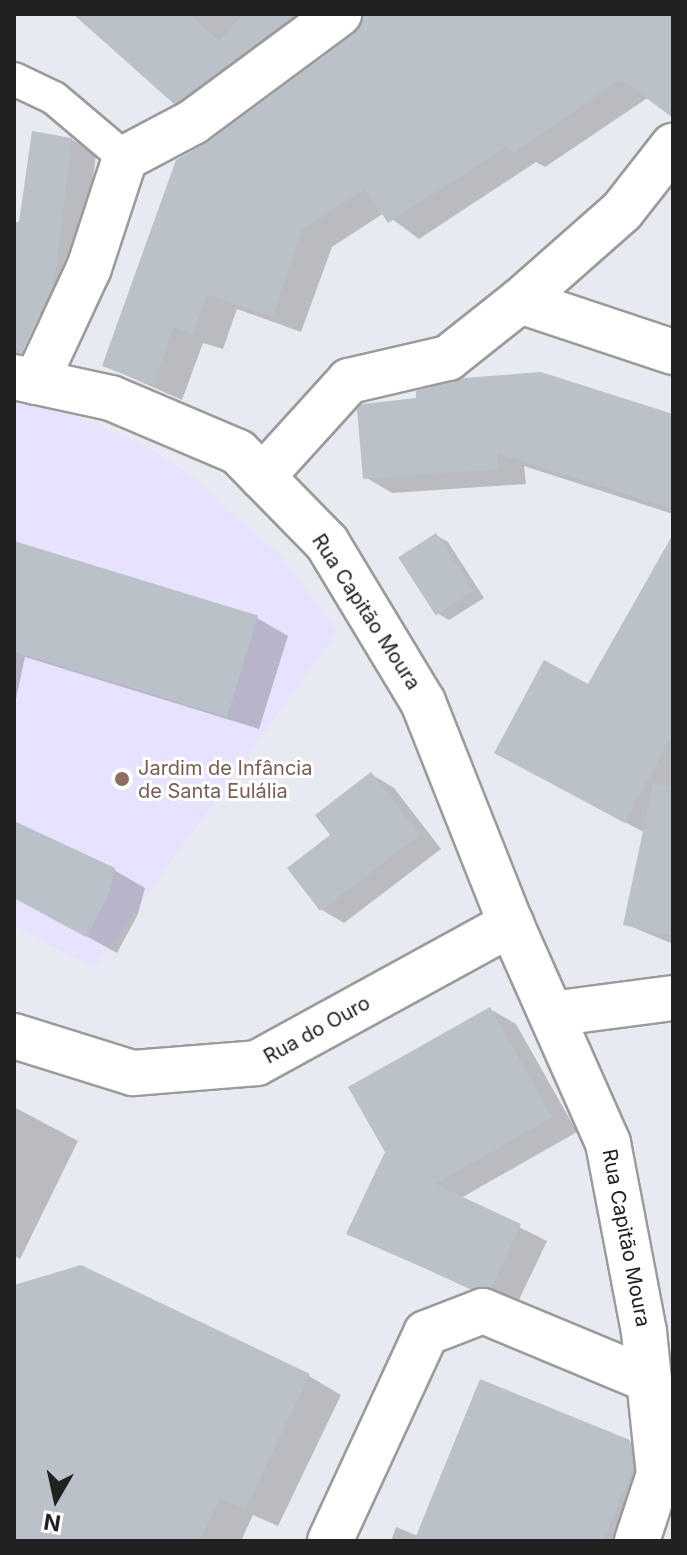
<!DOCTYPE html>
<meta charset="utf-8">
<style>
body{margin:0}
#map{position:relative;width:687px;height:1555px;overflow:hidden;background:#e8eaf1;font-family:Inter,sans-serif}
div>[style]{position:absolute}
.education>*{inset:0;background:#e7e3fe}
.shadow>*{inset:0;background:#0003}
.building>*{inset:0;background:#bbc1c9;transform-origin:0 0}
.roads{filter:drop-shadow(2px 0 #9b9b9b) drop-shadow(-2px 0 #9b9b9b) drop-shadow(0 2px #9b9b9b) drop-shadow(0 -2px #9b9b9b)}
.lane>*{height:32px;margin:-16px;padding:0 16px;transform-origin:16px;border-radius:16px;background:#fff}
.street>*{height:44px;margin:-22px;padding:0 22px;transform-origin:22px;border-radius:22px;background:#fff}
.dots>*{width:22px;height:22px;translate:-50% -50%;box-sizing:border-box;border:4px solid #fff;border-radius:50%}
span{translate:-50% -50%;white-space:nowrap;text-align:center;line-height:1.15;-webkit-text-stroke:6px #fff;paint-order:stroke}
.street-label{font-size:20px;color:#212121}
.education-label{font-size:20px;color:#785e54}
.left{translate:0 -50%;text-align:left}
.frame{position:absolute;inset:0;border:16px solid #212121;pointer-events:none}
.north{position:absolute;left:16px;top:1459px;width:80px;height:80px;-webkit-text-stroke:6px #fff;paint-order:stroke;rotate:189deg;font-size:22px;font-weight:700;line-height:32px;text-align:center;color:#212121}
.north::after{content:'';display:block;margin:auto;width:28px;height:36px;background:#212121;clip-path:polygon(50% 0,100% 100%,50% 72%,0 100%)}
</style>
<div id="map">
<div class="education">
<i style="clip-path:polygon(14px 392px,143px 444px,193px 477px,279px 554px,338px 631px,95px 967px,14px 928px)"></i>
</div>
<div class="shadow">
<i style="clip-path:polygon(123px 14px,349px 14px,205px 119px,175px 102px)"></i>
<i style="clip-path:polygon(363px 14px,673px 14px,673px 115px,649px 97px,545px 167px,536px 162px,419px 239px,384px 213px,332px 247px,301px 332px,237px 309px,223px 349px,203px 343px,182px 400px,105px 366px,209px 144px,355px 36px,364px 24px)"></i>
<i style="clip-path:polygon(69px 138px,96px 153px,80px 300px,72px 318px,14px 311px,14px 224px,21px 225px)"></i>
<i style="clip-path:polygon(673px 416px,673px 514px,524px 466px,526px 484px,392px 493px,365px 477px)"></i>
<i style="clip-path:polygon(436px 535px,448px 542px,484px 598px,449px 620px,437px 613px)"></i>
<i style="clip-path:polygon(673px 538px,673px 799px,653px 837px,524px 768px,588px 686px)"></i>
<i style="clip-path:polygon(14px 543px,257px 618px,288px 636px,259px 729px,25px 657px,14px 708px)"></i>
<i style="clip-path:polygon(371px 774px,394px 788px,441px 849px,344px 923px,322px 910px,333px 836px)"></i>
<i style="clip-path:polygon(14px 832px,114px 870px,145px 888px,138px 914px,117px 953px,14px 896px)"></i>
<i style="clip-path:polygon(673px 843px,673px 944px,625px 924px)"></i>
<i style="clip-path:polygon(490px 1009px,516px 1024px,577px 1132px,461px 1198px,547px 1241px,518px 1302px,500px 1303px,349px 1233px)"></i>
<i style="clip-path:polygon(14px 1107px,78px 1141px,20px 1259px,14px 1256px)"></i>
<i style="clip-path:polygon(14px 1365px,309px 1376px,341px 1395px,278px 1526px,253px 1515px,241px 1541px,14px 1541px)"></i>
<i style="clip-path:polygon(629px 1442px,657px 1458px,637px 1541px,391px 1541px,396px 1527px,418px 1536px)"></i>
</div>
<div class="building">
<i style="clip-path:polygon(73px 14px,189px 14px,219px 41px,243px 14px,297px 14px,174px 104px)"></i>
<i style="clip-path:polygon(364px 14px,673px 14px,673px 118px,621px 79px,515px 152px,506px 147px,388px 223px,365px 189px,302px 230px,272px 317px,207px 294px,193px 334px,173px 328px,153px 385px,102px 366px,176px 160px,208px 142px,354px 34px)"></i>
<i style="clip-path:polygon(32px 131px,72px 138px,54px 284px,22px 353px,14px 353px,14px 222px,19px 222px)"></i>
<i style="clip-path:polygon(541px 372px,673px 414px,673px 509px,497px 453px,499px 469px,363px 479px,357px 409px,362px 404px,416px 398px,416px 391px,464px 378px)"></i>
<i style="left:436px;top:533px;width:69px;height:45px;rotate:57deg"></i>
<i style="clip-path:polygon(673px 534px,673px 733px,625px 823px,494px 753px,544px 660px,588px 684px)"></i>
<i style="left:14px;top:541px;width:255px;height:106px;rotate:17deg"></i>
<i style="clip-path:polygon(371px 772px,420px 835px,320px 911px,287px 868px,330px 835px,315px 815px)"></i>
<i style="clip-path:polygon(653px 784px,673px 786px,673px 936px,623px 925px)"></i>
<i style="clip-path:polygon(14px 821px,115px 868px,108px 896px,86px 937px,14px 898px)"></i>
<i style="clip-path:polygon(490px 1007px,552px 1117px,435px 1184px,521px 1224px,491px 1288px,472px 1289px,346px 1234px,385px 1152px,348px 1087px)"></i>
<i style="clip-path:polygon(81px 1265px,310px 1374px,245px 1509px,220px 1498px,199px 1541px,14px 1541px,14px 1285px)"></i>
<i style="clip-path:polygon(480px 1379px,630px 1440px,633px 1468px,603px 1541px,414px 1541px)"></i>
</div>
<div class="roads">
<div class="lane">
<i style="left:14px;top:79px;width:44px;rotate:25.4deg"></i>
<i style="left:54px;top:98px;width:93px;rotate:40.2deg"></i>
</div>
<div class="street">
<i style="left:520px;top:301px;width:161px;rotate:18.4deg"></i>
<i style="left:14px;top:377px;width:99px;rotate:12.2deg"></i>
<i style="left:111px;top:398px;width:138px;rotate:23deg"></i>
<i style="left:238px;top:452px;width:127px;rotate:45.6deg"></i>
<i style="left:327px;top:543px;width:186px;rotate:58.9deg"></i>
<i style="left:423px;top:702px;width:239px;rotate:68.4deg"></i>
<i style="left:511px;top:924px;width:240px;rotate:66.1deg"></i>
<i style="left:608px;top:1143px;width:192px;rotate:79.2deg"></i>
<i style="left:644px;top:1332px;width:143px;rotate:84deg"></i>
<i style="left:659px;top:1474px;width:71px;rotate:108.2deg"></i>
<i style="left:36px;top:382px;width:126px;rotate:-65.1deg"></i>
<i style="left:89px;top:268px;width:116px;rotate:-71.9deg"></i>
<i style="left:125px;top:158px;width:77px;rotate:-27.9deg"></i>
<i style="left:193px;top:122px;width:182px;rotate:-36.5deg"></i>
<i style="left:262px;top:477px;width:130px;rotate:-47.8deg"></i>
<i style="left:349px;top:381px;width:102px;rotate:-13.1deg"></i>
<i style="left:448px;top:358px;width:92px;rotate:-38.4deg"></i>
<i style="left:520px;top:301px;width:136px;rotate:-41.4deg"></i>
<i style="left:622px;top:211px;width:83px;rotate:-51.9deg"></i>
<i style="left:551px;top:1014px;width:123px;rotate:-7.5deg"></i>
<i style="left:14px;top:1036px;width:125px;rotate:17.3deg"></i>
<i style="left:133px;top:1073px;width:124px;rotate:-4.6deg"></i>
<i style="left:257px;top:1063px;width:290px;rotate:-28.7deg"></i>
<i style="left:330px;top:1541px;width:229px;rotate:-65.2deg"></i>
<i style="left:426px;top:1333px;width:61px;rotate:-21.1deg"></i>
<i style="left:483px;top:1311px;width:180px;rotate:22.6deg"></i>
</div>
</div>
<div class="dots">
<i style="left:122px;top:779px;background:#8d6e63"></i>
</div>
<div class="street-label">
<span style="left:366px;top:612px;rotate:57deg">Rua Capitão Moura</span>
<span style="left:317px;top:1030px;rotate:-29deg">Rua do Ouro</span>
<span style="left:626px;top:1238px;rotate:79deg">Rua Capitão Moura</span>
</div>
<div class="education-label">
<span class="left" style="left:138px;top:780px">Jardim de Infância<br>de Santa Eulália</span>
</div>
<div class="frame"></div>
<div class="north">N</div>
</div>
